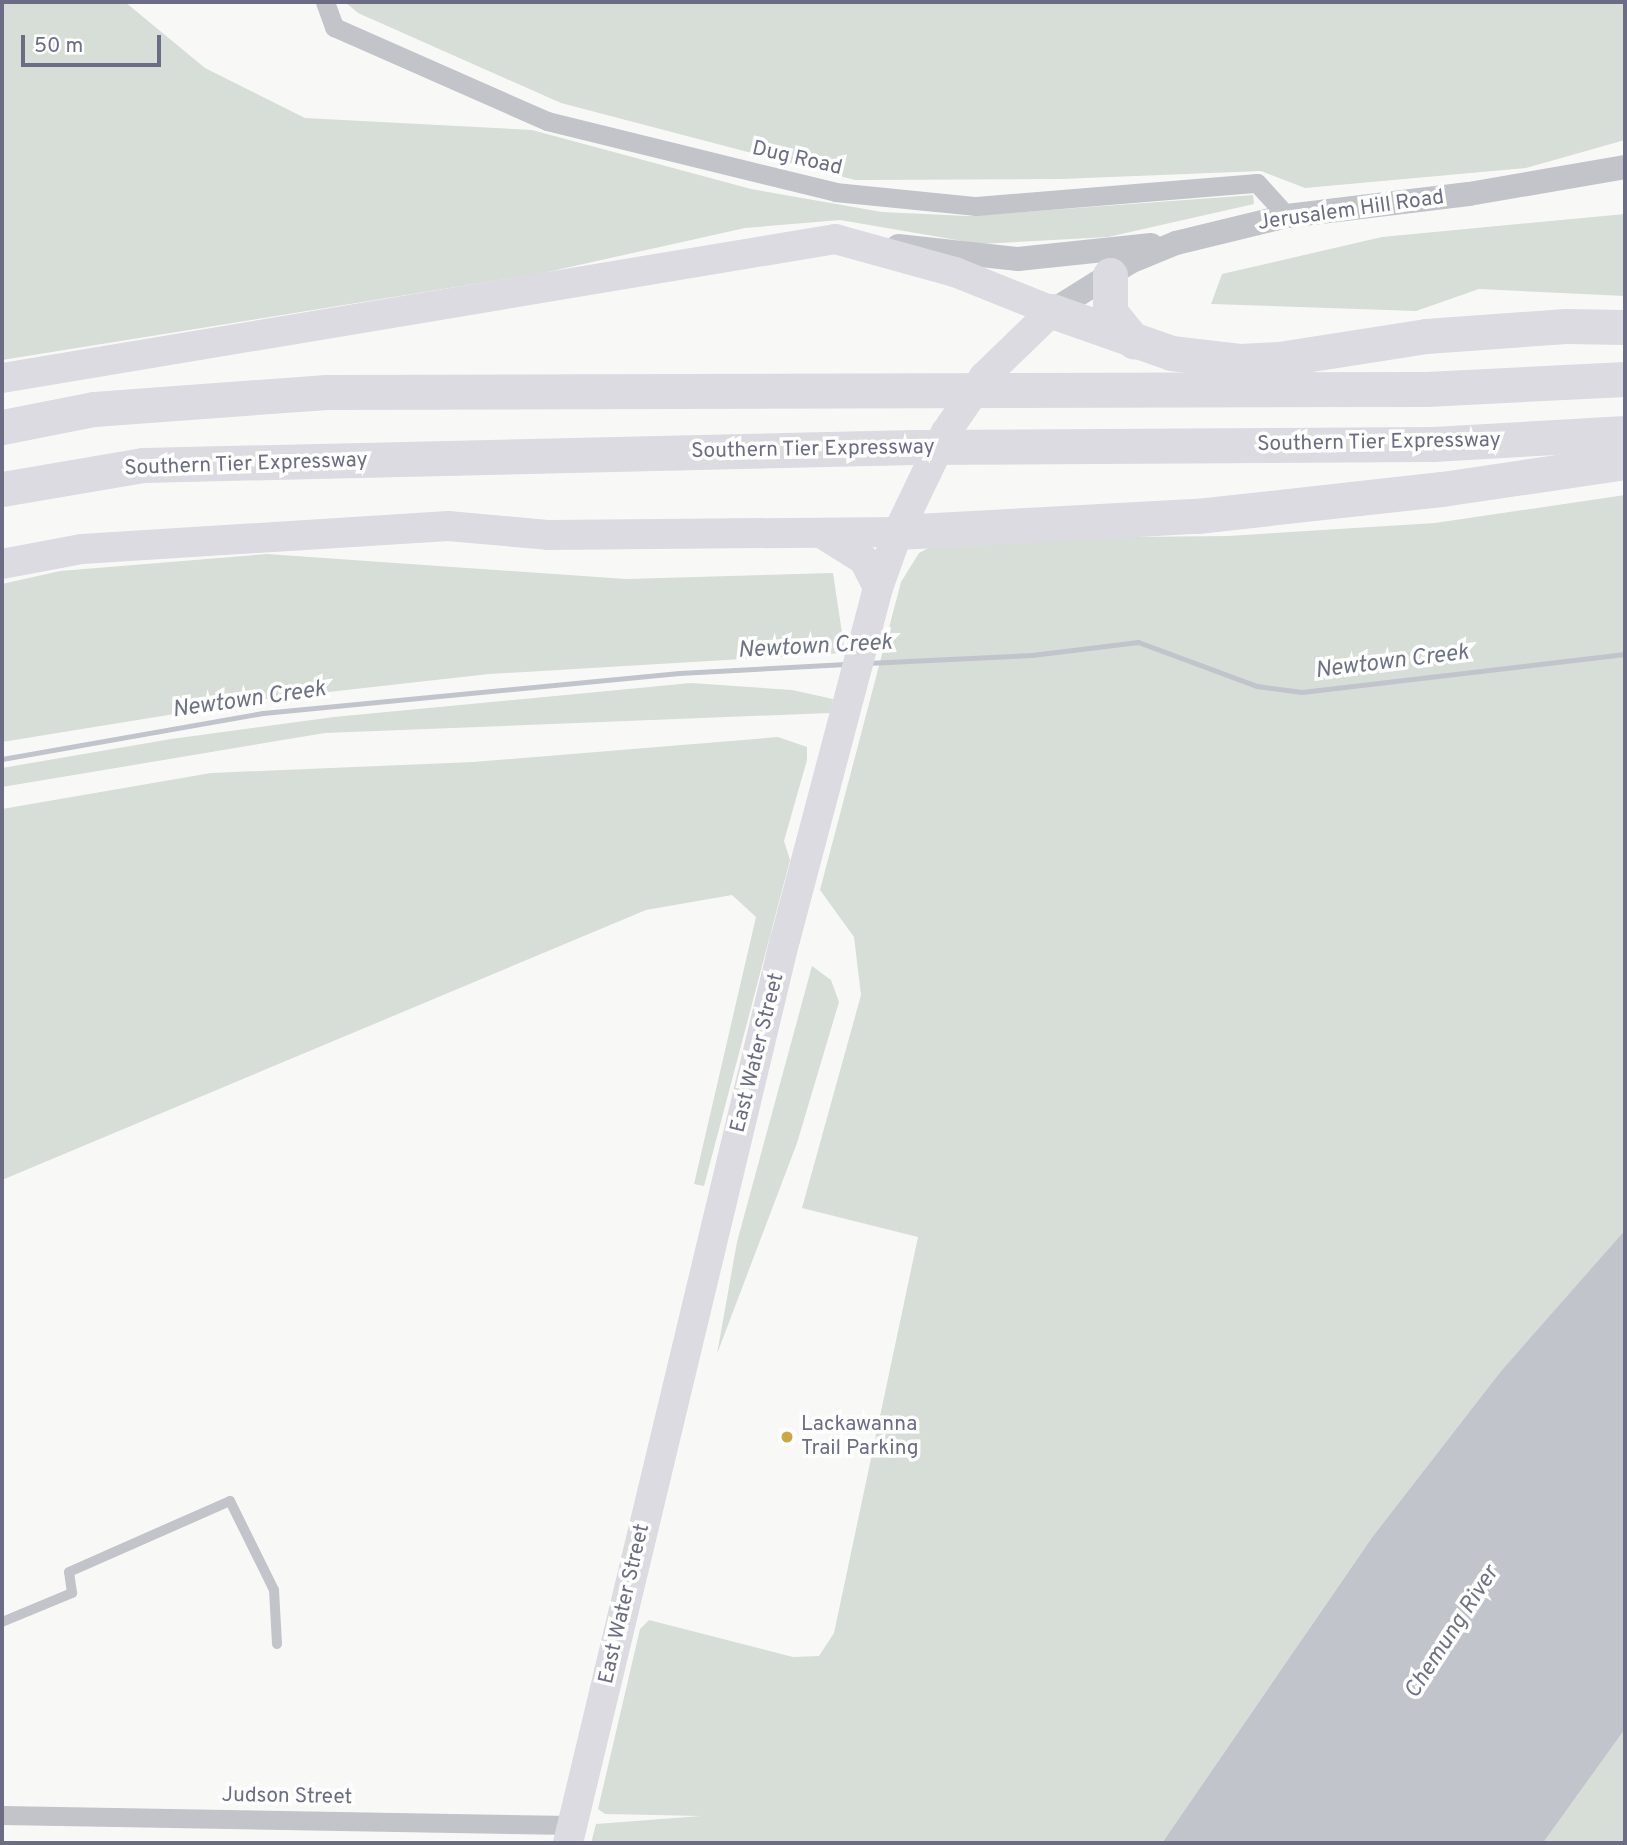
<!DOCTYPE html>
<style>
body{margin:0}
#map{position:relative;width:1627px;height:1845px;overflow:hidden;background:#f8f9f7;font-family:Overpass,sans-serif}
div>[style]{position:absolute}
.green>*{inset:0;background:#d7ddd7}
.water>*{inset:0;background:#c2c4cc}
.stream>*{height:5px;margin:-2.5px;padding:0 2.5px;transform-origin:2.5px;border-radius:2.5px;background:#c2c4cc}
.service>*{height:10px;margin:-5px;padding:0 5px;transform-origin:5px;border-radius:5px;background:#c3c4ca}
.minor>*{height:19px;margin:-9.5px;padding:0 9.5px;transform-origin:9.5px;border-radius:9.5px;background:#c3c4ca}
.tertiary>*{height:24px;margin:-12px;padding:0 12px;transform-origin:12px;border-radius:12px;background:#c3c4ca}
.primary>*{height:30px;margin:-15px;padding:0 15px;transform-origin:15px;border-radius:15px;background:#dbdbe1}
.motorway>*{height:35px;margin:-17.5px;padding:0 17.5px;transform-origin:17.5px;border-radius:17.5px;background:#dbdbe1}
.dots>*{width:19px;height:19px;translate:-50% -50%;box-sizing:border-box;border:4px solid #fff;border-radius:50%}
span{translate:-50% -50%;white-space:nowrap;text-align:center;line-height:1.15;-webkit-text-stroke:7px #fff;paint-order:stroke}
.street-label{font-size:21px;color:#6c6d84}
.poi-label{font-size:21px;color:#6c6d84}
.left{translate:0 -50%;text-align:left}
.water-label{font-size:23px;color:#6d7385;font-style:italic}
.frame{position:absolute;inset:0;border:4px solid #6c6d84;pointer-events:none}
.scale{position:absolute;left:21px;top:35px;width:140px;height:32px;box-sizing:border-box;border:4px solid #6c6d84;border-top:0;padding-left:9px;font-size:21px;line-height:24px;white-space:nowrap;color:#6c6d84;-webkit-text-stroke:5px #fff;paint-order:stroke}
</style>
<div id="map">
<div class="green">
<i style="clip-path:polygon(2px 2px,125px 2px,205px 68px,305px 118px,532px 130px,751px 189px,882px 212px,968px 216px,1253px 195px,1254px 204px,1108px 237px,980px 244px,840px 220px,745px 228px,543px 273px,2px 360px)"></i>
<i style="clip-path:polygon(345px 2px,1625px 2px,1625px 140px,1526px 168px,1305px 188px,1261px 171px,1061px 179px,855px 180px,561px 103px,358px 13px)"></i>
<i style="clip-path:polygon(1625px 214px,1625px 296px,1479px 289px,1416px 311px,1211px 304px,1222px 274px,1382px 237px)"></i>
<i style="clip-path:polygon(1625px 495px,1625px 1230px,1501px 1371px,1373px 1536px,1162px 1843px,591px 1843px,596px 1824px,701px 1816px,605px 1814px,598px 1809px,640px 1629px,649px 1620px,793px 1657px,819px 1656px,834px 1633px,918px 1237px,802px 1208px,861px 995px,854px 937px,820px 890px,901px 582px,919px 553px,945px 539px,1228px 536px,1435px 523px)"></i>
<i style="clip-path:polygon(267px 554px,626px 579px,833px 573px,845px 653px,489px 674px,266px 699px,2px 742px,2px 584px,60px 571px)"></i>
<i style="clip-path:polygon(691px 683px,792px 690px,833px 699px,830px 713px,325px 733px,2px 787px,2px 768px,171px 739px,334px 717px)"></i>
<i style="clip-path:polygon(778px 737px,807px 747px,807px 760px,784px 841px,790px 860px,704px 1186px,694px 1184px,756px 917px,732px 895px,646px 910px,2px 1180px,2px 809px,211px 773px,473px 762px)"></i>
<i style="clip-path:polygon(812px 966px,831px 980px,839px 1002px,797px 1143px,717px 1354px,737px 1242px)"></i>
<i style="clip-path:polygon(1625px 1729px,1625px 1843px,1543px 1843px)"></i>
</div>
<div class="water">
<i style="clip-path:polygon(1625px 1230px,1625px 1729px,1543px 1843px,1162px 1843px,1373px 1536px,1501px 1371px)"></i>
</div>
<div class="stream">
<i style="left:867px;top:663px;width:165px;rotate:-2.8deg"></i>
<i style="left:1032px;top:655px;width:107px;rotate:-7deg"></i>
<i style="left:1138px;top:642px;width:127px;rotate:20.3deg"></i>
<i style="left:1257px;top:686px;width:45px;rotate:7.6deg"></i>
<i style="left:1302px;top:692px;width:325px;rotate:-6.7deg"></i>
<i style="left:2px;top:759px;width:265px;rotate:-10deg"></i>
<i style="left:263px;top:713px;width:418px;rotate:-5.5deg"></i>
<i style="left:679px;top:673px;width:167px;rotate:-3.1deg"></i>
</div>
<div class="service">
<i style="left:2px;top:1622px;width:76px;rotate:-22.5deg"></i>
<i style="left:72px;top:1593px;width:21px;rotate:-98deg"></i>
<i style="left:69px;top:1572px;width:176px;rotate:-23.8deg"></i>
<i style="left:230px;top:1501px;width:99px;rotate:63.7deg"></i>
<i style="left:274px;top:1590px;width:54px;rotate:86.8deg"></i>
</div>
<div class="minor">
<i style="left:325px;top:2px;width:27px;rotate:70deg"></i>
<i style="left:334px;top:27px;width:233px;rotate:23.8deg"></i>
<i style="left:547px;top:121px;width:297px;rotate:13.8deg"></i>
<i style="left:835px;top:192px;width:142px;rotate:5.7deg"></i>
<i style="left:976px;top:206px;width:282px;rotate:-4.7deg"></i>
<i style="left:1257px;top:183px;width:45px;rotate:47.7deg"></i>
<i style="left:2px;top:1815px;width:570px;rotate:1.01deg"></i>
</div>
<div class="tertiary">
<i style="left:898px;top:246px;width:121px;rotate:6.2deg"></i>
<i style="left:1018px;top:259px;width:134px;rotate:-6deg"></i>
<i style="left:1052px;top:311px;width:92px;rotate:-32.1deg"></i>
<i style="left:1130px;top:262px;width:50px;rotate:-22.4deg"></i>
<i style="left:1176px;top:243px;width:114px;rotate:-13.7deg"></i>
<i style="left:1287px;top:216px;width:183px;rotate:-6.9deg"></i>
<i style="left:1469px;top:194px;width:158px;rotate:-9.8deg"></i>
</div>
<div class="primary">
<i style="left:2px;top:378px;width:845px;rotate:-9.47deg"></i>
<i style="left:835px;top:239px;width:124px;rotate:15.4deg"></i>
<i style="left:955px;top:272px;width:105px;rotate:21.9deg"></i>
<i style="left:1052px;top:311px;width:95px;rotate:135.9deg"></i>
<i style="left:984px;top:377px;width:67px;rotate:124.6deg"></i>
<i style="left:946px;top:432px;width:111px;rotate:115.6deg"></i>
<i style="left:898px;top:532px;width:59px;rotate:109.7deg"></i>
<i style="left:878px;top:588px;width:363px;rotate:104.8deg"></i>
<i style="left:785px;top:939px;width:930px;rotate:103.5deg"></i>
<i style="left:821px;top:533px;width:51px;rotate:32.1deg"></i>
<i style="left:864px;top:560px;width:31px;rotate:63deg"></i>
<i style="left:2px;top:564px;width:81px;rotate:-10.6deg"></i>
<i style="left:82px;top:549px;width:367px;rotate:-3.6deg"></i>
<i style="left:448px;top:526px;width:100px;rotate:5.1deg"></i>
<i style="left:548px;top:535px;width:350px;rotate:-0.5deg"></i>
</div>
<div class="motorway">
<i style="left:1110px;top:275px;width:37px;rotate:90deg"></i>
<i style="left:1110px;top:312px;width:38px;rotate:51deg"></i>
<i style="left:1052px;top:311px;width:126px;rotate:19.4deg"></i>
<i style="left:1171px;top:353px;width:69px;rotate:6.6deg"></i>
<i style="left:1240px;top:361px;width:39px;rotate:-3deg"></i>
<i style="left:1279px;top:359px;width:149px;rotate:-8.9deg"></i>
<i style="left:1426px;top:336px;width:140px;rotate:-4.1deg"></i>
<i style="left:1566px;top:326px;width:59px;rotate:1deg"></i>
<i style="left:2px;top:427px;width:94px;rotate:-11.1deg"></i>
<i style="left:94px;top:409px;width:233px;rotate:-4.2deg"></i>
<i style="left:326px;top:392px;width:1100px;rotate:-0.16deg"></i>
<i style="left:1426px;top:389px;width:199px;rotate:-2.9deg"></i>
<i style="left:2px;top:489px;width:143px;rotate:-9.7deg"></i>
<i style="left:143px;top:465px;width:772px;rotate:-1.34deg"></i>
<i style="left:915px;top:447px;width:518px;rotate:-0.33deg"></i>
<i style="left:1433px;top:444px;width:192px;rotate:-3.3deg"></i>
<i style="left:898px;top:532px;width:299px;rotate:-3.1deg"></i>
<i style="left:1197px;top:516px;width:246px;rotate:-6.3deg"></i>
<i style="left:1442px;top:489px;width:185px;rotate:-8.4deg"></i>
</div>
<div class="dots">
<i style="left:787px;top:1437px;background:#cda743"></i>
</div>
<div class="street-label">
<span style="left:797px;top:159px;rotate:13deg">Dug Road</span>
<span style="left:1351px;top:211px;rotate:-8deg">Jerusalem Hill Road</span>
<span style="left:1379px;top:443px;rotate:-1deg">Southern Tier Expressway</span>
<span style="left:813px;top:450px;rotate:-1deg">Southern Tier Expressway</span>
<span style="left:246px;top:465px;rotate:-2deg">Southern Tier Expressway</span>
<span style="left:758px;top:1053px;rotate:-76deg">East Water Street</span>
<span style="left:625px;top:1604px;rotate:-77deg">East Water Street</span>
<span style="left:287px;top:1797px;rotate:1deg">Judson Street</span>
</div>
<div class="poi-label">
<span class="left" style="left:801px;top:1437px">Lackawanna<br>Trail Parking</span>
</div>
<div class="water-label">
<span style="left:815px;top:648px;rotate:-3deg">Newtown Creek</span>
<span style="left:1392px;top:663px;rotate:-7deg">Newtown Creek</span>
<span style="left:249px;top:701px;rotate:-8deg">Newtown Creek</span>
<span style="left:1453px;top:1633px;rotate:-57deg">Chemung River</span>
</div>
<div class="frame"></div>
<div class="scale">50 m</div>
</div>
